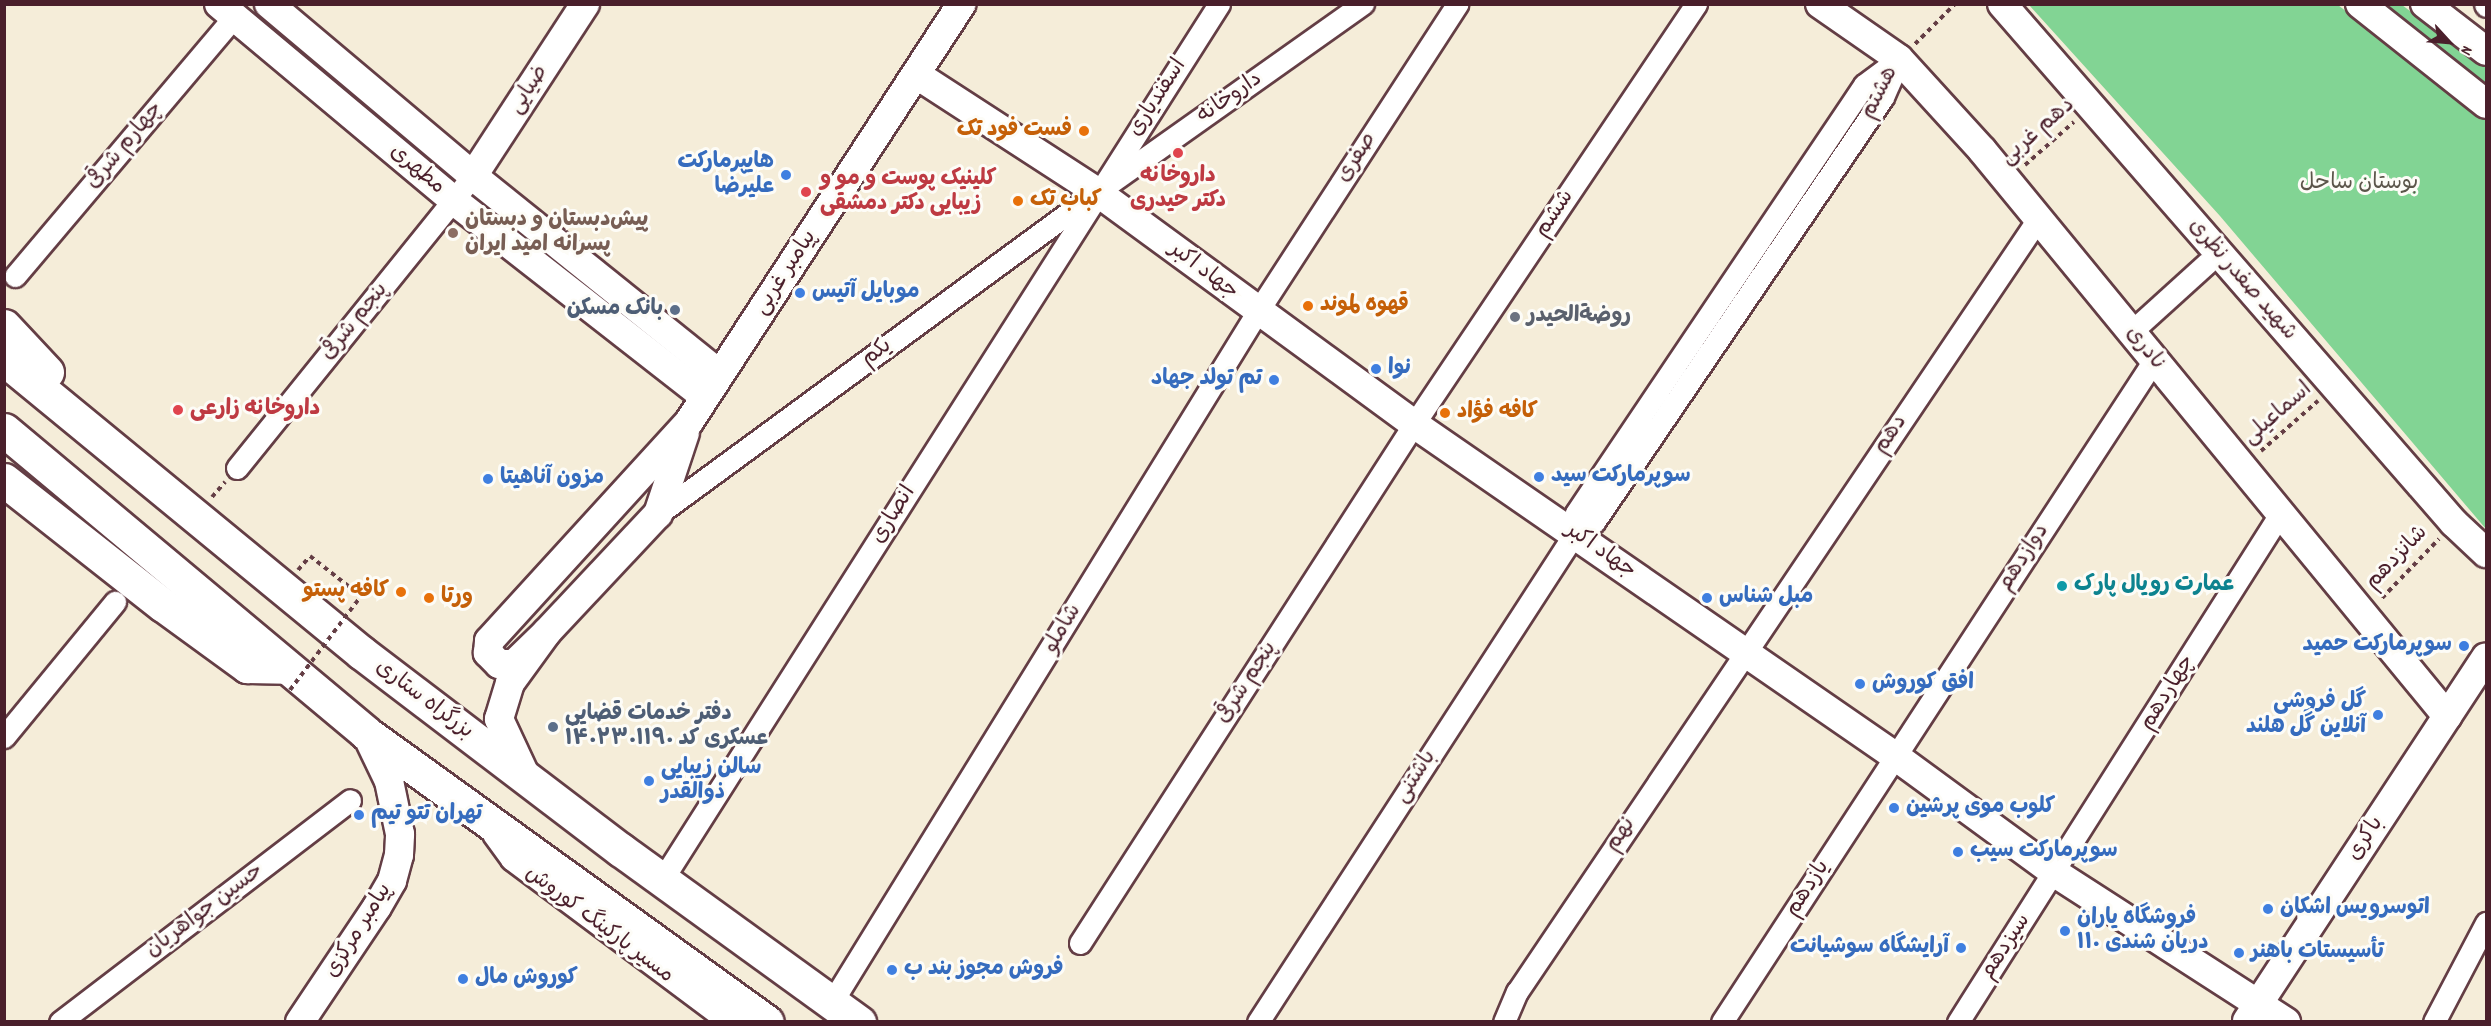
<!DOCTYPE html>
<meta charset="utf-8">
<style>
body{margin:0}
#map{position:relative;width:2491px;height:1026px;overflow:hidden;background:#f5edd9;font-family:Dekko,"Playpen Sans Arabic",sans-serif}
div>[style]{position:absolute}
.green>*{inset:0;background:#82d494}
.path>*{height:4px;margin-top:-2px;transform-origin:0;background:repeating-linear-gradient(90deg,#643e45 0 4.5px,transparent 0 9px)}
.roads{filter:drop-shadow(2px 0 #643e45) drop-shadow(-2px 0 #643e45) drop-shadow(0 2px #643e45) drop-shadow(0 -2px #643e45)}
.street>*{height:21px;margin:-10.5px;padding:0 10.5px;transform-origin:10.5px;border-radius:10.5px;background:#fff}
.secondary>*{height:28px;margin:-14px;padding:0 14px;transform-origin:14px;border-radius:14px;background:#fff}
.highway>*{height:33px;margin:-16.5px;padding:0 16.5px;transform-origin:16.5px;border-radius:16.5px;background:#fff}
.path-bridge>*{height:4px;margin-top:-2px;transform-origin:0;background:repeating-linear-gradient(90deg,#643e45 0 4.5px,transparent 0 9px)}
.dots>*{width:16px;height:16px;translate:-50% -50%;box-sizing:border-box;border:3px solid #fdfcf7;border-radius:50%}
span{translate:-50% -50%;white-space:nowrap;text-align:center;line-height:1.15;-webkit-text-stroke:6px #fdfcf7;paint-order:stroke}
.street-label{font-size:22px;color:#4a1f2b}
.food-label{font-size:22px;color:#c56008;font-weight:700}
.right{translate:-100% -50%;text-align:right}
.left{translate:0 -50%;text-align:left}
.shop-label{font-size:22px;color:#366cbe;font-weight:700}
.health-label{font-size:22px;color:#be3a42;font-weight:700}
.park-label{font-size:22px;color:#5b554a}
.education-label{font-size:22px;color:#785e54;font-weight:700}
.service-label{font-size:22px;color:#4e5e75;font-weight:700}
.worship-label{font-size:22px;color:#5b616d;font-weight:700}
.culture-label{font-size:22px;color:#0d838f;font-weight:700}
.frame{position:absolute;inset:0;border:6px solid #4a1f2b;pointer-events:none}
.north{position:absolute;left:2419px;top:12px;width:60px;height:60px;-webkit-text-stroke:4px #fdfcf7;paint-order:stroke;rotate:116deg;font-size:16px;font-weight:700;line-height:24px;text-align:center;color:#4a1f2b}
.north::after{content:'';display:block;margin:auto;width:21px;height:27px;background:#4a1f2b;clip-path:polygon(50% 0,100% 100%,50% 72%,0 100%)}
</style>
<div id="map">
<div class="green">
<i style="clip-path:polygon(2029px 5px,2338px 5px,2486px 121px,2486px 529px,2220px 216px)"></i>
<i style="clip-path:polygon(2373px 5px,2402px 5px,2486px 68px,2486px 93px)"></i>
</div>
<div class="path">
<i style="left:1915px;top:44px;width:57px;rotate:-45deg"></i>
<i style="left:2025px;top:165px;width:65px;rotate:-41.3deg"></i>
<i style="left:2261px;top:451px;width:76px;rotate:-41.3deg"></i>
<i style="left:212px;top:497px;width:20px;rotate:-49deg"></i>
<i style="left:298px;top:570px;width:18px;rotate:-49deg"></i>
<i style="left:310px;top:556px;width:65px;rotate:38.1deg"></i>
<i style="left:2382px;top:598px;width:82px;rotate:-46deg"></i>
</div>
<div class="roads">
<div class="street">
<i style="left:2485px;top:4px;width:2px;rotate:63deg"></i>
<i style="left:15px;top:276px;width:339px;rotate:-49.8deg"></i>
<i style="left:2131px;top:332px;width:103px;rotate:-42.2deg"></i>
<i style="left:237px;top:468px;width:375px;rotate:-51.1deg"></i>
<i style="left:658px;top:514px;width:544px;rotate:-36.26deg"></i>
<i style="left:1097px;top:192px;width:326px;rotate:-35.3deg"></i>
<i style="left:1575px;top:533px;width:22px;rotate:-30deg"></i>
<i style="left:1594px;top:522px;width:514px;rotate:-55.78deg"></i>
<i style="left:1883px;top:97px;width:39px;rotate:-66deg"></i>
<i style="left:4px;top:737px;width:175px;rotate:-50.6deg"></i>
<i style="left:493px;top:834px;width:31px;rotate:54deg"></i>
<i style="left:511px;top:859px;width:272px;rotate:36.8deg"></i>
<i style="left:662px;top:880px;width:1038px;rotate:-57.55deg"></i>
<i style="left:1080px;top:943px;width:617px;rotate:-57.24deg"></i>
<i style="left:1414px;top:424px;width:506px;rotate:-56.12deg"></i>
<i style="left:832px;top:1002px;width:812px;rotate:-58.35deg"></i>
<i style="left:1258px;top:311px;width:366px;rotate:-57deg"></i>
<i style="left:60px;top:1022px;width:365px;rotate:-37.4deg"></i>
<i style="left:1258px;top:1022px;width:583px;rotate:-57.05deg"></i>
<i style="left:1575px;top:533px;width:20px;rotate:-87deg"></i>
<i style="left:1576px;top:513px;width:516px;rotate:-56.06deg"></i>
<i style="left:1864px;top:85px;width:44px;rotate:-36.6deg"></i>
<i style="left:1504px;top:1022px;width:33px;rotate:-67deg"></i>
<i style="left:1517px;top:992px;width:932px;rotate:-56.02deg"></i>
<i style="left:1722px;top:1022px;width:790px;rotate:-56.87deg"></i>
<i style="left:1958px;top:1022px;width:601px;rotate:-57.63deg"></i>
<i style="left:2434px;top:1022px;width:112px;rotate:-62.3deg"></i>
</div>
<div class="secondary">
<i style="left:219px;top:4px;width:305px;rotate:39.9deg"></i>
<i style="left:453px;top:200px;width:318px;rotate:38deg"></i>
<i style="left:269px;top:4px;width:267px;rotate:40.1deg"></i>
<i style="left:473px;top:176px;width:316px;rotate:38.8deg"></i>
<i style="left:1820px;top:4px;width:96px;rotate:34.8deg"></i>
<i style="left:1899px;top:59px;width:123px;rotate:47.6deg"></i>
<i style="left:1982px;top:150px;width:733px;rotate:50.6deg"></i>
<i style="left:2002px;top:4px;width:688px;rotate:48.95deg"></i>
<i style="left:2454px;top:523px;width:44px;rotate:43.2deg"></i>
<i style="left:2360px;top:4px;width:161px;rotate:38.4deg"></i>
<i style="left:2425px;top:4px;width:77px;rotate:37.6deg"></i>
<i style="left:917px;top:75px;width:215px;rotate:33deg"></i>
<i style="left:1097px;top:192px;width:393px;rotate:36.2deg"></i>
<i style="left:1414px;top:424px;width:584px;rotate:34.61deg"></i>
<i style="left:1895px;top:756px;width:198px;rotate:36.2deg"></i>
<i style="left:2055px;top:873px;width:275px;rotate:32.8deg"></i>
<i style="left:473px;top:176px;width:205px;rotate:-56.9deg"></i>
<i style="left:547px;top:632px;width:46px;rotate:135.9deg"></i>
<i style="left:514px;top:664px;width:15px;rotate:180deg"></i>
<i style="left:499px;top:664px;width:16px;rotate:-135deg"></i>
<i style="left:488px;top:653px;width:12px;rotate:-85deg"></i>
<i style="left:489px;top:641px;width:297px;rotate:-47.6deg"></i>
<i style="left:689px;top:422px;width:499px;rotate:-56.9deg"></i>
<i style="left:526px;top:777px;width:64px;rotate:-115deg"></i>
<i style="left:499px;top:719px;width:38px;rotate:-73deg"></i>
<i style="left:510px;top:683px;width:63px;rotate:-54deg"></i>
<i style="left:547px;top:632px;width:162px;rotate:-46.8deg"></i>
<i style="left:658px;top:514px;width:85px;rotate:-71.6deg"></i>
<i style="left:2247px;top:1021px;width:435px;rotate:-56.7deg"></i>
<i style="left:300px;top:1022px;width:138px;rotate:-56.2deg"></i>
<i style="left:377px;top:907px;width:30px;rotate:-60deg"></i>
<i style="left:392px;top:881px;width:27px;rotate:-75deg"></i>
<i style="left:399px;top:855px;width:21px;rotate:-87deg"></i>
<i style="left:400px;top:834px;width:54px;rotate:-101.7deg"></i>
<i style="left:389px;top:781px;width:53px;rotate:-115.6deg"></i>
</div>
<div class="highway">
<i style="left:4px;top:326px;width:63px;rotate:46.9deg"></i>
<i style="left:4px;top:359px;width:463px;rotate:39.4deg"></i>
<i style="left:362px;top:653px;width:325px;rotate:37.3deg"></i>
<i style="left:621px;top:850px;width:294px;rotate:35.9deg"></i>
<i style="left:4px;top:430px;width:472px;rotate:39.9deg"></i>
<i style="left:366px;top:733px;width:494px;rotate:35.8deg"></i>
<i style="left:4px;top:480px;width:202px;rotate:38.2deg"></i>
<i style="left:163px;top:605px;width:104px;rotate:36deg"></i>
<i style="left:247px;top:666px;width:39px;rotate:1deg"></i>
</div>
</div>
<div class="path-bridge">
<i style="left:290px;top:690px;width:118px;rotate:-52.9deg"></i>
</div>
<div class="dots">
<i style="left:1084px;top:131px;background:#e8710a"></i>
<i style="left:1178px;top:153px;background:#e0444e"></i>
<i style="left:786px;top:175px;background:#3f7fe0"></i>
<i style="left:806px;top:192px;background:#e0444e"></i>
<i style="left:1018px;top:201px;background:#e8710a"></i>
<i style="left:453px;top:233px;background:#8d6e63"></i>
<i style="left:800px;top:293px;background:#3f7fe0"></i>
<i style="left:1308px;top:306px;background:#e8710a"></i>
<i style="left:675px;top:310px;background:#5c6f8a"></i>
<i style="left:1515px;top:317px;background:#6b7280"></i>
<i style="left:1376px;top:369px;background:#3f7fe0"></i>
<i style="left:1274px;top:380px;background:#3f7fe0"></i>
<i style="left:178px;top:410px;background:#e0444e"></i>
<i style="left:1445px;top:413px;background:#e8710a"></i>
<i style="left:1539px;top:477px;background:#3f7fe0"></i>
<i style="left:488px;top:479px;background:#3f7fe0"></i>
<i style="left:2062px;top:586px;background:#0f9aa8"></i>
<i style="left:401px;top:592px;background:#e8710a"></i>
<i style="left:429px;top:598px;background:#e8710a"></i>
<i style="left:1707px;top:598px;background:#3f7fe0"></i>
<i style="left:2464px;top:646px;background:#3f7fe0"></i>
<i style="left:1860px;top:684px;background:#3f7fe0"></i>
<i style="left:2378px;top:715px;background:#3f7fe0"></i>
<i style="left:553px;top:727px;background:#5c6f8a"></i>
<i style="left:649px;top:781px;background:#3f7fe0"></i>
<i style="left:1894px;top:808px;background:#3f7fe0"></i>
<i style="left:359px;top:815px;background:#3f7fe0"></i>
<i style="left:1958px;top:852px;background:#3f7fe0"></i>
<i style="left:2268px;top:909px;background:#3f7fe0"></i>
<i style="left:2065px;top:931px;background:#3f7fe0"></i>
<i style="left:1961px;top:948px;background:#3f7fe0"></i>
<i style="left:2239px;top:953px;background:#3f7fe0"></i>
<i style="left:892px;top:970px;background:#3f7fe0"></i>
<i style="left:463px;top:979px;background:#3f7fe0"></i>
</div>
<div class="street-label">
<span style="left:529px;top:90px;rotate:-57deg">ضیایی</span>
<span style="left:1880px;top:93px;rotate:-63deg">هشتم</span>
<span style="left:1158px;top:98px;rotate:-57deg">اسفندیاری</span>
<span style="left:1230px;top:98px;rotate:-35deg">داروخانه</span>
<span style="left:2038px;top:132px;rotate:-41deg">دهم غربی</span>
<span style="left:125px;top:146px;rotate:-50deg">چهارم شرقی</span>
<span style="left:1357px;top:158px;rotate:-57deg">صفری</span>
<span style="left:417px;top:170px;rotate:40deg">مطهری</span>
<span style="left:1555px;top:214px;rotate:-56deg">ششم</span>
<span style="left:1203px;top:271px;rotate:37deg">جهاد اکبر</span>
<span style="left:786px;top:273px;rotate:-57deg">پیامبر غربی</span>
<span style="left:2242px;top:280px;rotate:49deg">شهید صفدر نظری</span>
<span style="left:355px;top:322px;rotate:-51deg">پنجم شرقی</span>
<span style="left:2145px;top:349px;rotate:51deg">نادری</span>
<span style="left:877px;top:353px;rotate:-36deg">یکم</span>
<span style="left:2278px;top:414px;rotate:-41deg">اسماعیلی</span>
<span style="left:1891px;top:435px;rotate:-56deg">دهم</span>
<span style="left:894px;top:515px;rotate:-58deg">انصاری</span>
<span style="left:1600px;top:551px;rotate:35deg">جهاد اکبر</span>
<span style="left:2024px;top:558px;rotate:-57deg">دوازدهم</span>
<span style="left:2397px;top:558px;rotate:-46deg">شانزدهم</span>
<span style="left:1063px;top:629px;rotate:-59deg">شاملو</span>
<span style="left:1247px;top:683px;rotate:-57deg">پنجم شرقی</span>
<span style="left:2168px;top:693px;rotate:-58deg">چهاردهم</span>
<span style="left:424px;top:700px;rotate:37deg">بزرگراه ستاری</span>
<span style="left:1416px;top:777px;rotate:-57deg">باشتنی</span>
<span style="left:1621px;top:835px;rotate:-56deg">نهم</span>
<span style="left:2366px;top:839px;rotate:-57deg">باکری</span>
<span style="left:1808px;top:889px;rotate:-57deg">یازدهم</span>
<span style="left:205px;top:911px;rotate:-37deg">حسین جواهریان</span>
<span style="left:599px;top:925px;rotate:37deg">مسیر پارکینگ کوروش</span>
<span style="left:359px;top:931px;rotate:-58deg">پیامبر مرکزی</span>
<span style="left:2006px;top:947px;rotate:-57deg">سیزدهم</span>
</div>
<div class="food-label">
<span class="right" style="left:1072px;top:131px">فست فود تک</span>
<span class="left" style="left:1030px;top:201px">کباب تک</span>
<span class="left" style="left:1320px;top:306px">قهوه لموند</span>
<span class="left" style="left:1457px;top:413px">کافه فؤاد</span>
<span class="right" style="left:389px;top:592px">کافه پستو</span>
<span class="left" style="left:441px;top:598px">ورتا</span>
</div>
<div class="shop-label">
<span class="right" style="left:774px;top:175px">هایپرمارکت<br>علیرضا</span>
<span class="left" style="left:812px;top:293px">موبایل آتیس</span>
<span class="left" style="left:1388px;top:369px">نوا</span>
<span class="right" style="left:1262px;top:380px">تم تولد جهاد</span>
<span class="left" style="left:1551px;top:477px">سوپرمارکت سید</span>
<span class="left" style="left:500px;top:479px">مزون آناهیتا</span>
<span class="left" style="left:1719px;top:598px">مبل شناس</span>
<span class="right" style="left:2452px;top:646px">سوپرمارکت حمید</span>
<span class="left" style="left:1872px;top:684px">افق کوروش</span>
<span class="right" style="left:2366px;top:715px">گل فروشی<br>آنلاین گل هلند</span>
<span class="left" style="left:661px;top:781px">سالن زیبایی<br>ذوالقدر</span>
<span class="left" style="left:1906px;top:808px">کلوب موی پرشین</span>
<span class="left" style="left:371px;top:815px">تهران تتو تیم</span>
<span class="left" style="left:1970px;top:852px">سوپرمارکت سیب</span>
<span class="left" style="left:2280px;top:909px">اتوسرویس اشکان</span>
<span class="left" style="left:2077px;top:931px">فروشگاه یاران<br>دریان شندی ۱۱۰</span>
<span class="right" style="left:1949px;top:948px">آرایشگاه سوشیانت</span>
<span class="left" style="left:2251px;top:953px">تأسیستات باهنر</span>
<span class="left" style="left:904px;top:970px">فروش مجوز بند ب</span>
<span class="left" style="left:475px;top:979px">کوروش مال</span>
</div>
<div class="health-label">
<span style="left:1178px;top:189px">داروخانه<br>دکتر حیدری</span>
<span class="left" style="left:820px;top:192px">کلینیک پوست و مو و<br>زیبایی دکتر دمشقی</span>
<span class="left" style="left:190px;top:410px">داروخانه زارعی</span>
</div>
<div class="park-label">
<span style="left:2359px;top:184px">بوستان ساحل</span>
</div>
<div class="education-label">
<span class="left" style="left:465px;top:233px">پیش‌دبستان و دبستان<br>پسرانه امید ایران</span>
</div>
<div class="service-label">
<span class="right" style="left:663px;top:310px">بانک مسکن</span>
<span class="left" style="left:565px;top:727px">دفتر خدمات قضایی<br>عسکری کد ۱۴۰۲۳۰۱۱۹۰</span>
</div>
<div class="worship-label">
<span class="left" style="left:1527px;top:317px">روضةالحیدر</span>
</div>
<div class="culture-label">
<span class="left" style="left:2074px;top:586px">عمارت رویال پارک</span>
</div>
<div class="frame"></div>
<div class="north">N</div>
</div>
